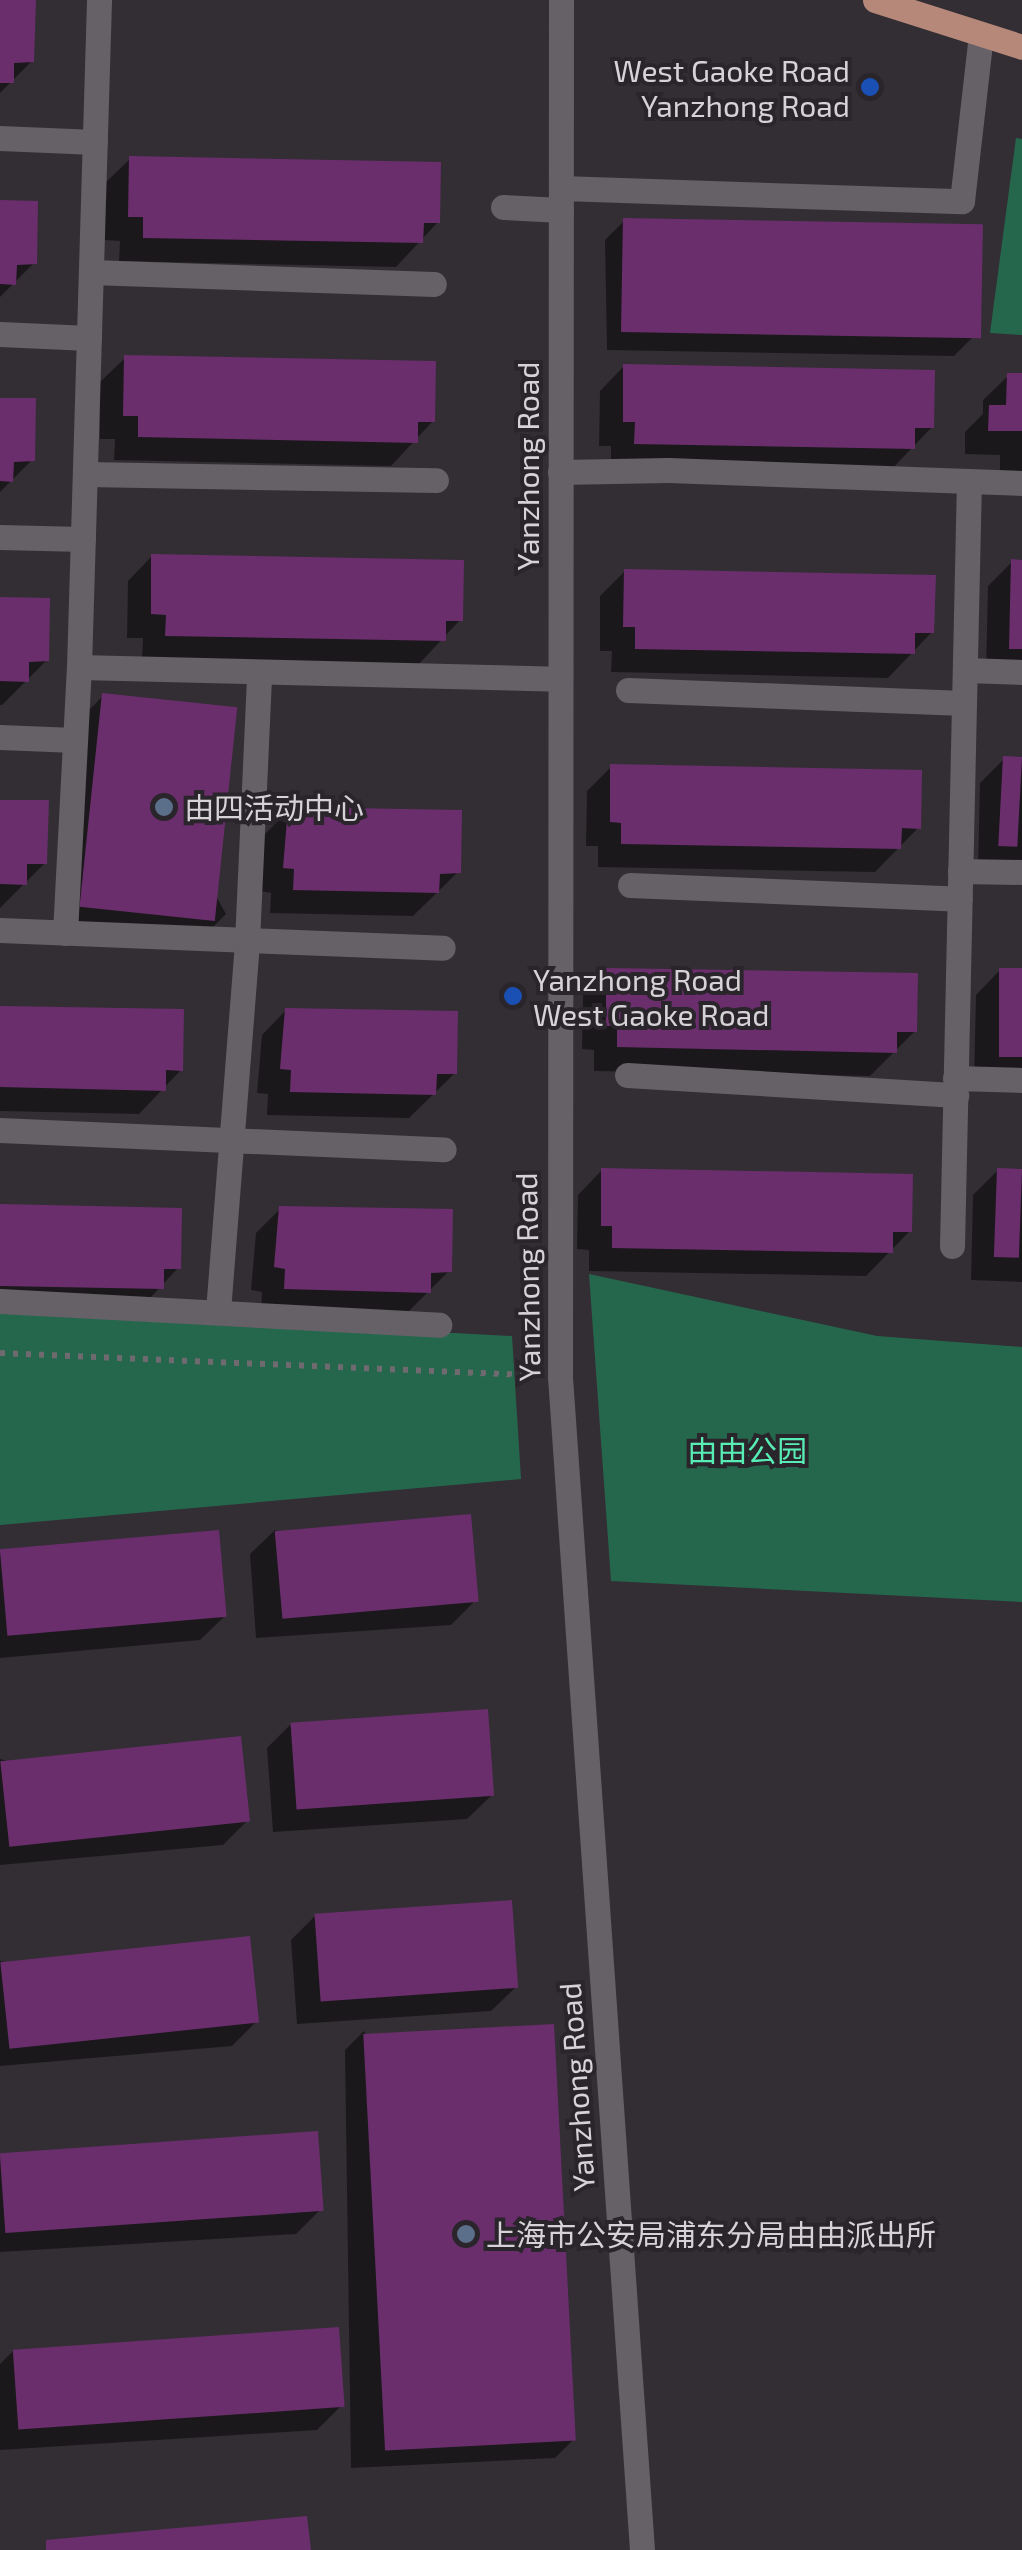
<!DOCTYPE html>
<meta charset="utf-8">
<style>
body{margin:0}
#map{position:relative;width:1022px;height:2550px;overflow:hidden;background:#332e34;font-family:"Exo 2","Noto Sans SC",sans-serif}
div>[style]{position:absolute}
.green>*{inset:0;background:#25674d}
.shadow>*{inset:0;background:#0007}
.building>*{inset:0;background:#6a2e6d;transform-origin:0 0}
.path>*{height:6px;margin-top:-3px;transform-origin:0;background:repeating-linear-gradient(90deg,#6e6a6f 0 5px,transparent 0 13px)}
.minor>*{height:25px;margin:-12.5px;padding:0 12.5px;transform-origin:12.5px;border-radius:12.5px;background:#666067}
.major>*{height:25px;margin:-12.5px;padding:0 12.5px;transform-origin:12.5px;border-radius:12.5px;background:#b6887a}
.dots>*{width:28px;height:28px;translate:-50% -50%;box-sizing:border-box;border:5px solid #29252a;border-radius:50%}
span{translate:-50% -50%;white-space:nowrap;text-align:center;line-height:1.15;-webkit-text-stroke:8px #29252a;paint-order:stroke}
.poi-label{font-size:30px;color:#d6d3d7}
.right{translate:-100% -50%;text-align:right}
.left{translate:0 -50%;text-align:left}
.street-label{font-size:30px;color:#d6d3d7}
.park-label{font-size:30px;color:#57edb5}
</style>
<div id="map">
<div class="green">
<i style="clip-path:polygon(1016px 138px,1022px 139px,1022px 335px,990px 333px)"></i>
<i style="clip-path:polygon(589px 1274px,877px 1336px,1022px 1347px,1022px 1602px,611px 1581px)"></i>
<i style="clip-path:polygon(0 1309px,512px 1336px,521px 1479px,0 1525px)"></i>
</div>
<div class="shadow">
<i style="clip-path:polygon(0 1px,32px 61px,0 93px)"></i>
<i style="clip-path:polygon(130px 159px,438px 222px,396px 267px,119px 261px,120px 241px,105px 240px,105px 183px)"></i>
<i style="clip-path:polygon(0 203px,34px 263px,0 297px)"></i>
<i style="clip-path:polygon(624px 221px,973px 337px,954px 356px,607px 350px,605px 240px)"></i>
<i style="clip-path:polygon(125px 358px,433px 421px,391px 466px,114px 460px,115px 439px,100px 439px,100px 382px)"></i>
<i style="clip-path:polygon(624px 366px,932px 427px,888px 473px,611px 467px,611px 446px,599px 446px,600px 391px)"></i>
<i style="clip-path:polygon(1008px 376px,1022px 376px,1022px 483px,1000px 482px,1000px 455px,965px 454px,965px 432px,983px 414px,983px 400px)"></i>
<i style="clip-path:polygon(0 400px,32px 460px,0 492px)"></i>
<i style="clip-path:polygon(152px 556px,460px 620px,419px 664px,142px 659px,143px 638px,127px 638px,128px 581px)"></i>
<i style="clip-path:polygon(1012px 562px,1022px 562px,1022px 673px,986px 672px,988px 586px)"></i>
<i style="clip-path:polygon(625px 571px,932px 632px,888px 678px,611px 672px,612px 651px,600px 651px,600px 596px)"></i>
<i style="clip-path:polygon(0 600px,47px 660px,2px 705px,0 705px)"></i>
<i style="clip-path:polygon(103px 696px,226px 914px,207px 933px,72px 926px,84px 715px)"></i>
<i style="clip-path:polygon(1004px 759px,1022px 759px,1022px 870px,978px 869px,980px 783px)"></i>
<i style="clip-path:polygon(611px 767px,918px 828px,875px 872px,598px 867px,598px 846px,586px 846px,587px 791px)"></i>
<i style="clip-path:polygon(0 802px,45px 863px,0 908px)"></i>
<i style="clip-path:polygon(290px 809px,458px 872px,413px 916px,270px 913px,271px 893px,260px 891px,265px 834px)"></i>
<i style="clip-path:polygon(607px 970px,915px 1031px,870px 1076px,594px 1071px,594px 1050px,582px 1049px,583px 994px)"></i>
<i style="clip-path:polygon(1000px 970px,1022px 971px,1022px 1082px,974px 1080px,976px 995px)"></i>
<i style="clip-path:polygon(0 1009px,181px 1070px,139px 1114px,0 1111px)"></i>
<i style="clip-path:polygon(286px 1010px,455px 1073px,409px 1118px,267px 1115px,268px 1094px,257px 1093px,262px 1035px)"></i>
<i style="clip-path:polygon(602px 1170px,910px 1231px,866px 1276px,589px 1271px,589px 1250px,577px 1249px,578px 1195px)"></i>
<i style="clip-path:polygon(998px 1170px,1022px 1171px,1022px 1282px,971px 1280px,973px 1195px)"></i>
<i style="clip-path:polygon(0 1207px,178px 1268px,137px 1312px,0 1310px)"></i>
<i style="clip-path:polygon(280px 1209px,449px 1271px,404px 1316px,261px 1313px,262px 1292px,251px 1290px,256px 1233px)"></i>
<i style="clip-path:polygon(275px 1530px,475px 1601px,451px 1625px,256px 1638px,250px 1554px)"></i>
<i style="clip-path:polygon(0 1552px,225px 1616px,200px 1640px,0 1658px)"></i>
<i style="clip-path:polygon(291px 1724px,492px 1795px,467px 1819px,273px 1832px,267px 1748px)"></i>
<i style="clip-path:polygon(0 1759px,247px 1821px,223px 1845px,0 1865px)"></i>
<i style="clip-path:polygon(315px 1916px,516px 1987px,491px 2011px,297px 2024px,291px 1940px)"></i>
<i style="clip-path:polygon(0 1961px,256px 2022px,232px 2046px,0 2066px)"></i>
<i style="clip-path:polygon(364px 2031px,574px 2439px,555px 2458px,351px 2468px,345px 2050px)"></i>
<i style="clip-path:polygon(0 2153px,320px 2210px,296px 2234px,0 2252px)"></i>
<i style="clip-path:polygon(14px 2350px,341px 2406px,317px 2430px,0 2450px,0 2364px)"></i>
</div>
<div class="building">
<i style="clip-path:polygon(0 0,36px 0,34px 62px,14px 63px,14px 83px,0 83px)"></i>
<i style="clip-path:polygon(129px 156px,441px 162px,440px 223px,424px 223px,423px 243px,143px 238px,143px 217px,128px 217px)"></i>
<i style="clip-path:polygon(0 200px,38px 201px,37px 264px,17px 265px,16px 285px,0 284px)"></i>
<i style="left:623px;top:218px;width:360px;height:114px;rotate:1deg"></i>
<i style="clip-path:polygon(124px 355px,436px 361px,435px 422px,418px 422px,418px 443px,138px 437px,138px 416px,123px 416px)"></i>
<i style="clip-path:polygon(623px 364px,935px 370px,934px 428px,915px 428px,915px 449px,634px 444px,635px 422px,623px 422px)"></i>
<i style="clip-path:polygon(1007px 373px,1022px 373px,1022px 431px,988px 431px,989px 405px,1006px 405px)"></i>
<i style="clip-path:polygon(0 398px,36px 398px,35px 461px,14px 462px,13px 482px,0 481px)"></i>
<i style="clip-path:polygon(151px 554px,464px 560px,463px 621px,446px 621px,446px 641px,165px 636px,166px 615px,151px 614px)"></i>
<i style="clip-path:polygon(1011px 559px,1022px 560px,1022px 649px,1009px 649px)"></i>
<i style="clip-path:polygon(624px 569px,936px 575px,934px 633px,915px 633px,915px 654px,635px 649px,635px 627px,623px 627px)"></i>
<i style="clip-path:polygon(0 597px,50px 598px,49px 661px,29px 662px,29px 682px,0 681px)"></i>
<i style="left:102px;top:693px;width:136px;height:215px;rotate:6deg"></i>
<i style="left:1003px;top:756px;width:19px;height:90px;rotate:3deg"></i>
<i style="clip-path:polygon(610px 764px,922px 770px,921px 829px,902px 828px,901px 849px,621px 844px,621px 823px,610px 822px)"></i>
<i style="clip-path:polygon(0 800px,49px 800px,47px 864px,27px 864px,27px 885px,0 884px)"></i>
<i style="clip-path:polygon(288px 807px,462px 810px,461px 873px,440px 874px,439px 893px,293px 890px,294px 869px,283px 868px)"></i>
<i style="clip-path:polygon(606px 968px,918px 973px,917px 1032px,897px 1032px,897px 1053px,617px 1047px,617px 1026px,606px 1026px)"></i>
<i style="left:999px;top:968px;width:23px;height:89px"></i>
<i style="clip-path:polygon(0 1006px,184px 1009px,183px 1071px,166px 1070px,166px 1091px,0 1087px)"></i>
<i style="clip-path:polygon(285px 1008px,458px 1011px,457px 1074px,437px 1074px,436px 1095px,290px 1092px,291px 1070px,280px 1069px)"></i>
<i style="clip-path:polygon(601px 1168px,913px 1174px,912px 1232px,893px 1232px,893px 1253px,612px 1248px,612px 1226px,601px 1226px)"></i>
<i style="left:997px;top:1168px;width:25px;height:89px;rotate:2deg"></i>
<i style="clip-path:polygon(0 1204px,182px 1208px,181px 1269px,164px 1269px,164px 1289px,0 1286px)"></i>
<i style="clip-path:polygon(279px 1206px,453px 1209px,452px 1272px,431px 1273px,431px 1293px,284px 1289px,285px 1269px,274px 1267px)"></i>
<i style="left:471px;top:1514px;width:88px;height:197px;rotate:85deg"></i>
<i style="left:219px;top:1530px;width:87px;height:220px;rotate:85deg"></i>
<i style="left:488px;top:1709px;width:87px;height:198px;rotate:86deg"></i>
<i style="left:241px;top:1736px;width:86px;height:242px;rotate:84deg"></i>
<i style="left:512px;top:1900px;width:88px;height:198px;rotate:86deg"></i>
<i style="left:250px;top:1936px;width:87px;height:251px;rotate:84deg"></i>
<i style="left:554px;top:2024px;width:417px;height:191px;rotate:87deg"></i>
<i style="left:318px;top:2131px;width:80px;height:319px;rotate:86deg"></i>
<i style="left:339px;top:2327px;width:80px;height:327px;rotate:86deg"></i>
<i style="clip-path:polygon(307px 2516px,311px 2550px,46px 2550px,46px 2540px)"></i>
</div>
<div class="path">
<i style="left:0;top:1353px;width:529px;rotate:2.38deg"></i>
</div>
<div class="minor">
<i style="left:561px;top:0;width:1377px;rotate:90.04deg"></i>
<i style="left:560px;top:1377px;width:1176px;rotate:86deg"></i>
<i style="left:0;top:138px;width:95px;rotate:2.4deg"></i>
<i style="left:561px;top:188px;width:401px;rotate:1.9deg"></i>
<i style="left:962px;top:201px;width:168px;rotate:-83.5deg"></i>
<i style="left:503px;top:207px;width:58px;rotate:3deg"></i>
<i style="left:91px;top:272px;width:343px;rotate:2deg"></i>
<i style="left:0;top:334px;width:89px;rotate:2.6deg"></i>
<i style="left:560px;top:472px;width:108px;rotate:-1.1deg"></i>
<i style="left:668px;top:470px;width:354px;rotate:2.1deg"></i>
<i style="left:85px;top:474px;width:351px;rotate:1deg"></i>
<i style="left:0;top:537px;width:83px;rotate:1.4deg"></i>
<i style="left:79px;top:667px;width:480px;rotate:1.4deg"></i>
<i style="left:965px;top:670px;width:57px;rotate:2deg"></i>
<i style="left:628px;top:690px;width:336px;rotate:2.2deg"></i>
<i style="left:0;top:737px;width:75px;rotate:2.3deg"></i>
<i style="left:960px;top:871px;width:62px;rotate:0.9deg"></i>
<i style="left:630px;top:885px;width:330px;rotate:2.4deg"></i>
<i style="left:0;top:930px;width:443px;rotate:2.3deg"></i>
<i style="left:65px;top:933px;width:266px;rotate:-87deg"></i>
<i style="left:79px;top:667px;width:667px;rotate:-88.28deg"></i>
<i style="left:627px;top:1075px;width:330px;rotate:3.5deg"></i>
<i style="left:955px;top:1078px;width:67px;rotate:1.7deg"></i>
<i style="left:0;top:1130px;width:444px;rotate:2.5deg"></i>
<i style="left:952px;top:1246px;width:764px;rotate:-88.73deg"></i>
<i style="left:0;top:1301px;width:440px;rotate:3.1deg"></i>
<i style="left:218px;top:1311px;width:370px;rotate:-85.5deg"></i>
<i style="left:247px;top:942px;width:269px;rotate:-87.4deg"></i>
</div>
<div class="major">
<i style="left:875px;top:0;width:154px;rotate:17.7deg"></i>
</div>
<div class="dots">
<i style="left:870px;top:87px;background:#1a4fb4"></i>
<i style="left:164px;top:807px;background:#5c6f8a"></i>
<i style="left:513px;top:996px;background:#1a4fb4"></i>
<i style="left:466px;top:2234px;background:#5c6f8a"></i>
</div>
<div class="poi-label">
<span class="right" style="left:850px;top:87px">West Gaoke Road<br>Yanzhong Road</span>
<span class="left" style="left:184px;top:807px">由四活动中心</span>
<span class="left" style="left:533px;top:996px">Yanzhong Road<br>West Gaoke Road</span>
<span class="left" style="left:486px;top:2234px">上海市公安局浦东分局由由派出所</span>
</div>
<div class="street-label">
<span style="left:527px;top:466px;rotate:-90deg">Yanzhong Road</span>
<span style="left:527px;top:1277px;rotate:-91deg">Yanzhong Road</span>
<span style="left:576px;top:2087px;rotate:-94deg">Yanzhong Road</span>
</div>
<div class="park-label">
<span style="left:747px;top:1450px">由由公园</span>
</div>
</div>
